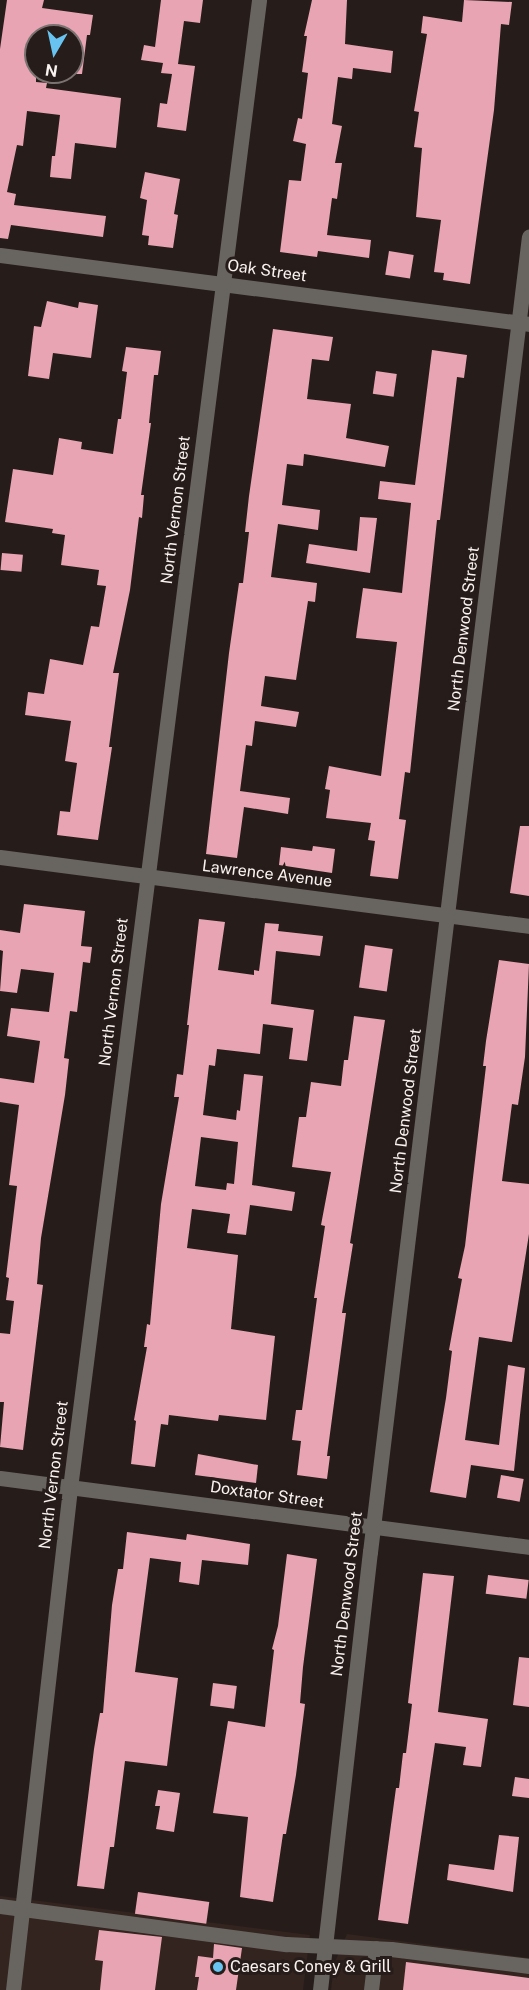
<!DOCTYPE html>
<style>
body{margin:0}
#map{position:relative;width:529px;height:1990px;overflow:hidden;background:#261d1a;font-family:"Public Sans",sans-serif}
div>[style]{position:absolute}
.built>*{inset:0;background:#33241f}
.building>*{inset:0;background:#e8a4b2;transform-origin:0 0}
.minor>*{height:15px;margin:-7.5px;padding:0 7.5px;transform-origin:7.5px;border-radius:7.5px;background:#686561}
.dots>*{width:16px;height:16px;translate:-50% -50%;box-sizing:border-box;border:3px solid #261d1a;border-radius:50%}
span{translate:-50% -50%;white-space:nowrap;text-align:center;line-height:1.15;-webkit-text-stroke:6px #261d1a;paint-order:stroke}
.street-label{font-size:16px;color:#f9f2f0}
.poi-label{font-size:16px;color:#f9f2f0}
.left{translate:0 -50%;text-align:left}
.north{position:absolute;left:24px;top:24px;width:60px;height:60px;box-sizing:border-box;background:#261d1a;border:2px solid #7a7270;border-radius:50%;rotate:189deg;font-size:16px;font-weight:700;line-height:24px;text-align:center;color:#f9f2f0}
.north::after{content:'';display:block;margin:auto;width:21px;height:27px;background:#69c3f1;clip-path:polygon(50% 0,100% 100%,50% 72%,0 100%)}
</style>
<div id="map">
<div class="built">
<i style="clip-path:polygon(0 1896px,310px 1935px,303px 1990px,0 1990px)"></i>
<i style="clip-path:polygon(347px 1934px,529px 1958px,529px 1990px,331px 1990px,334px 1964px)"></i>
</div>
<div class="building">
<i style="clip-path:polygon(7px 0,44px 0,42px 8px,93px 15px,90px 35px,87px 35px,82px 74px,72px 74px,72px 33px,41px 29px,40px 36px,36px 36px,36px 82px,47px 83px,46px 88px,121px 98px,116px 148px,75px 143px,71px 179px,50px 177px,52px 156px,55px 156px,60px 115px,27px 111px,23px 146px,17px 145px,7px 192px,16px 194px,14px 205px,106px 216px,103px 237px,11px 225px,8px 239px,0 238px,0 49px)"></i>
<i style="clip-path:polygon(161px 0,203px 0,200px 23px,184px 21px,178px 64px,195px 66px,186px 131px,157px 127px,160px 103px,167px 104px,172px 74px,161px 73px,163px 63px,141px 60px,144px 45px,155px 47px)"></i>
<i style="clip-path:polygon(312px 0,347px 0,345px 44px,393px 51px,391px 73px,353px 68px,352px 79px,338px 77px,332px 124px,342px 126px,335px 163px,342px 163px,337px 199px,332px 198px,327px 235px,371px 240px,369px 258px,318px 251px,317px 257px,280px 252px,289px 180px,301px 181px,306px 144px,293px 141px,298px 118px,302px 119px,308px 73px,302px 72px,307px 36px,304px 36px)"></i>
<i style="clip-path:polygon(464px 0,512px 2px,509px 25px,501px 24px,494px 110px,470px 284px,443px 280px,444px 273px,434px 272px,441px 220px,416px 217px,422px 148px,414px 147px,419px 112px,414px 111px,427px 34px,421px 33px,423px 16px,462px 22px)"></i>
<i style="clip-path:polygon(145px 172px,180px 179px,174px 214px,178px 215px,173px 248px,148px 245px,149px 236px,142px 235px,147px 200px,140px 198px)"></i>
<i style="left:389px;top:251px;width:25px;height:24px;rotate:9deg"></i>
<i style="clip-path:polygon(47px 301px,78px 308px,79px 302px,98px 305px,91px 358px,53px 353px,49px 379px,28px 376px,34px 326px,41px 327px)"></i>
<i style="clip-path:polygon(273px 329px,333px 337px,329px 361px,312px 359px,307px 399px,351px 404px,346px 438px,389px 446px,385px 467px,304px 454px,303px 466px,287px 464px,282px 505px,320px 510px,318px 530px,278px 524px,271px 577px,317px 583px,315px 602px,308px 601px,296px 680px,265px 676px,261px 706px,299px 712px,296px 727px,255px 721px,252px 746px,246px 745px,240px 791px,290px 798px,288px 814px,244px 807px,237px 858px,206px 854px,229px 653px,239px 583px,243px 583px,249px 532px,245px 532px,249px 496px)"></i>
<i style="clip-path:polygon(126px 347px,161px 351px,158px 375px,154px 375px,149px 423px,151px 423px,141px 495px,144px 495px,142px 518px,139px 517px,130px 590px,113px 673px,119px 673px,109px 747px,112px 747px,98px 840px,57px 835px,60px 811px,70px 812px,77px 763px,65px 761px,71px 721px,25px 715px,28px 692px,44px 694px,50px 659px,83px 665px,91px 626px,99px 627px,106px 586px,97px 585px,99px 570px,61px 565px,65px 535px,52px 533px,53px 529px,5px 522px,13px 469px,53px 475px,59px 438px,82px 442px,81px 449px,113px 454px,118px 419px,121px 419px,127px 372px,122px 371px)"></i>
<i style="clip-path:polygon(432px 350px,467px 355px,464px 378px,457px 377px,440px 520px,437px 520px,410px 773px,405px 772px,399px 819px,406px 820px,398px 879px,370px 876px,375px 841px,368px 840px,371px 823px,326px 818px,330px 790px,325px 789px,329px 766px,381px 776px,397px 642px,356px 638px,357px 630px,363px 588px,402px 593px,411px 503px,378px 499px,380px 481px,415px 485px)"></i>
<i style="left:376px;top:371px;width:21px;height:23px;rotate:8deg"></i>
<i style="clip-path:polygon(360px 517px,377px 518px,370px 573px,306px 563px,309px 544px,357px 551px)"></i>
<i style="left:2px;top:553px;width:21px;height:17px;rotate:5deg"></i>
<i style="clip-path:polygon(520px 826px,529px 826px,529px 896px,510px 893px)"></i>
<i style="clip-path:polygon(313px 846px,335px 849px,332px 873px,279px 865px,281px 847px,312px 851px)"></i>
<i style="clip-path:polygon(24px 904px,85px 911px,81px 946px,92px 947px,90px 963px,83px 962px,77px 1012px,70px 1011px,64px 1058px,69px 1059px,65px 1095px,41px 1238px,37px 1284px,43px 1285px,23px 1450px,0 1447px,4px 1402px,0 1402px,0 1333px,10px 1334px,14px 1301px,6px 1300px,9px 1278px,6px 1277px,17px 1186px,9px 1185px,19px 1105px,0 1102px,0 1078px,34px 1083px,40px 1041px,7px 1036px,11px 1008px,49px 1012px,54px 973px,21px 969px,17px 993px,0 991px,3px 951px,0 950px,0 930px,20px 933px)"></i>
<i style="clip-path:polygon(evenodd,199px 919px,225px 922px,218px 970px,254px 975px,254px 970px,259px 971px,265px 923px,279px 924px,278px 931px,323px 936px,320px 956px,276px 951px,271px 1004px,314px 1010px,307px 1061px,289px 1059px,293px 1028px,263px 1024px,260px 1054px,217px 1049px,215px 1066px,209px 1065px,203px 1115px,236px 1120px,237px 1110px,240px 1111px,244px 1074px,263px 1076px,252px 1185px,295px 1192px,292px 1211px,250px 1205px,246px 1235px,227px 1233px,230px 1214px,192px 1209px,187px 1248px,238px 1255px,231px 1329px,275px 1336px,266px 1420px,219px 1415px,218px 1421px,169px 1415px,168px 1425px,161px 1424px,155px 1467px,131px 1464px,136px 1421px,134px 1420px,147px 1347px,144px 1347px,147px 1324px,150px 1325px,161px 1204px,179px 1097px,174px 1097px,177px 1074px,183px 1075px,189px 1025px,187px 1025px,199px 919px,201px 1137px,238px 1142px,234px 1184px,227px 1183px,226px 1190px,195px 1186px,201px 1137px)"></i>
<i style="left:365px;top:945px;width:28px;height:43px;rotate:8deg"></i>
<i style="clip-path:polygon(499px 960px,529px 964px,525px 1057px,518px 1105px,512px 1104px,502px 1181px,529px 1184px,529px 1234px,512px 1342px,479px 1337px,465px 1440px,499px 1445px,508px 1365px,525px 1368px,514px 1471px,471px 1465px,466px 1498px,430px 1492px,446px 1398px,452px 1351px,449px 1350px,462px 1279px,458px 1278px,465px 1246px,486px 1066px,483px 1066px,486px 1041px)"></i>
<i style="clip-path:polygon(354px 1016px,385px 1020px,350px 1243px,353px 1244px,342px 1313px,346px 1313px,327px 1456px,330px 1456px,327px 1479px,297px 1475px,301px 1441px,292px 1440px,296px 1410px,302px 1410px,317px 1298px,314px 1298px,325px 1226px,321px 1225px,331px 1172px,292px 1167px,299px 1117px,306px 1117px,311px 1082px,341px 1086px,344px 1060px,348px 1060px)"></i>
<i style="clip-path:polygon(198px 1454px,258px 1465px,256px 1483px,195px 1475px)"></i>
<i style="left:501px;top:1475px;width:23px;height:23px;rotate:10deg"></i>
<i style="clip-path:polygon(127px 1532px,186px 1540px,187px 1534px,250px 1544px,248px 1565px,202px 1560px,199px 1585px,179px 1582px,181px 1562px,150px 1558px,135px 1672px,178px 1678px,167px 1766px,125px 1761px,114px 1847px,110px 1847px,104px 1889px,77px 1886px,94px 1749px,100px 1713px,103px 1713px,112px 1605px,118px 1569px,123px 1569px)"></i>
<i style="clip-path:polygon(287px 1554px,317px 1559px,303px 1667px,300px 1703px,305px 1704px,296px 1775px,286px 1834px,283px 1834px,273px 1902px,240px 1897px,248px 1817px,213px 1813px,228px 1721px,265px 1727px,274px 1650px,272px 1649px,278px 1626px)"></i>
<i style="clip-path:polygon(423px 1573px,454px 1576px,438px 1712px,488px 1719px,481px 1767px,463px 1765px,466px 1747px,435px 1743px,408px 1924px,378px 1920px,396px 1788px,399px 1788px,403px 1753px,406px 1753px,412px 1704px,408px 1703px)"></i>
<i style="left:488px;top:1575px;width:41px;height:19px;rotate:7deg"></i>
<i style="clip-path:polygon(519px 1657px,529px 1658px,529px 1707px,513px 1705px)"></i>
<i style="left:213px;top:1683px;width:24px;height:23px;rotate:7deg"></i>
<i style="clip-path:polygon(515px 1777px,529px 1779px,529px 1798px,512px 1796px)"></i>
<i style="clip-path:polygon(158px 1790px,180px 1793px,174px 1832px,156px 1829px,160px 1806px,155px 1806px)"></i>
<i style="clip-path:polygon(499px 1835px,519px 1837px,513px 1892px,447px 1880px,449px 1864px,494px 1870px)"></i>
<i style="left:138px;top:1892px;width:72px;height:22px;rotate:8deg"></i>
<i style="clip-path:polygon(99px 1930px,162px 1937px,155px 1990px,100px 1990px,103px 1961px,95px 1960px)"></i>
<i style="clip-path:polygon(214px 1944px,242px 1948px,236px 1990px,197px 1990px,199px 1977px,195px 1977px,198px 1956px,213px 1958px)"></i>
<i style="clip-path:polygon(406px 1962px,529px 1978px,529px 1990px,403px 1990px)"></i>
</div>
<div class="minor">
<i style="left:0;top:255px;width:533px;rotate:7.43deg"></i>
<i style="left:0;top:857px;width:533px;rotate:7.43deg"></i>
<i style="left:0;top:1478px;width:533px;rotate:7.43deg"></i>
<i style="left:0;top:1906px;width:289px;rotate:7.6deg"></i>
<i style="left:286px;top:1944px;width:105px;rotate:2.7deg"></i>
<i style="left:391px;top:1949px;width:139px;rotate:7deg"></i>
<i style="left:13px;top:1990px;width:505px;rotate:-83.52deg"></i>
<i style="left:70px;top:1488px;width:1500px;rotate:-82.76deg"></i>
<i style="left:320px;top:1990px;width:441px;rotate:-83.5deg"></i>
<i style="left:370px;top:1552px;width:1325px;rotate:-83.11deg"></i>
<i style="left:371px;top:1990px;width:42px;rotate:-83.2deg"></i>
</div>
<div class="dots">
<i style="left:218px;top:1967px;background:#69c3f1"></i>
</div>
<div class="street-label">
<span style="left:267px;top:271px;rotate:8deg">Oak Street</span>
<span style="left:176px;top:510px;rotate:-83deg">North Vernon Street</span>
<span style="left:464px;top:629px;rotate:-83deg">North Denwood Street</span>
<span style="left:267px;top:874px;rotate:7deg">Lawrence Avenue</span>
<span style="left:114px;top:992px;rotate:-83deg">North Vernon Street</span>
<span style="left:406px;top:1111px;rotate:-83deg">North Denwood Street</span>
<span style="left:54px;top:1475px;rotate:-83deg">North Vernon Street</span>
<span style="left:267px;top:1495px;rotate:8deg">Doxtator Street</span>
<span style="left:347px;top:1594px;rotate:-83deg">North Denwood Street</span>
</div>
<div class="poi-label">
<span class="left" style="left:230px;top:1967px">Caesars Coney &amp; Grill</span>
</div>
<div class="north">N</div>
</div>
